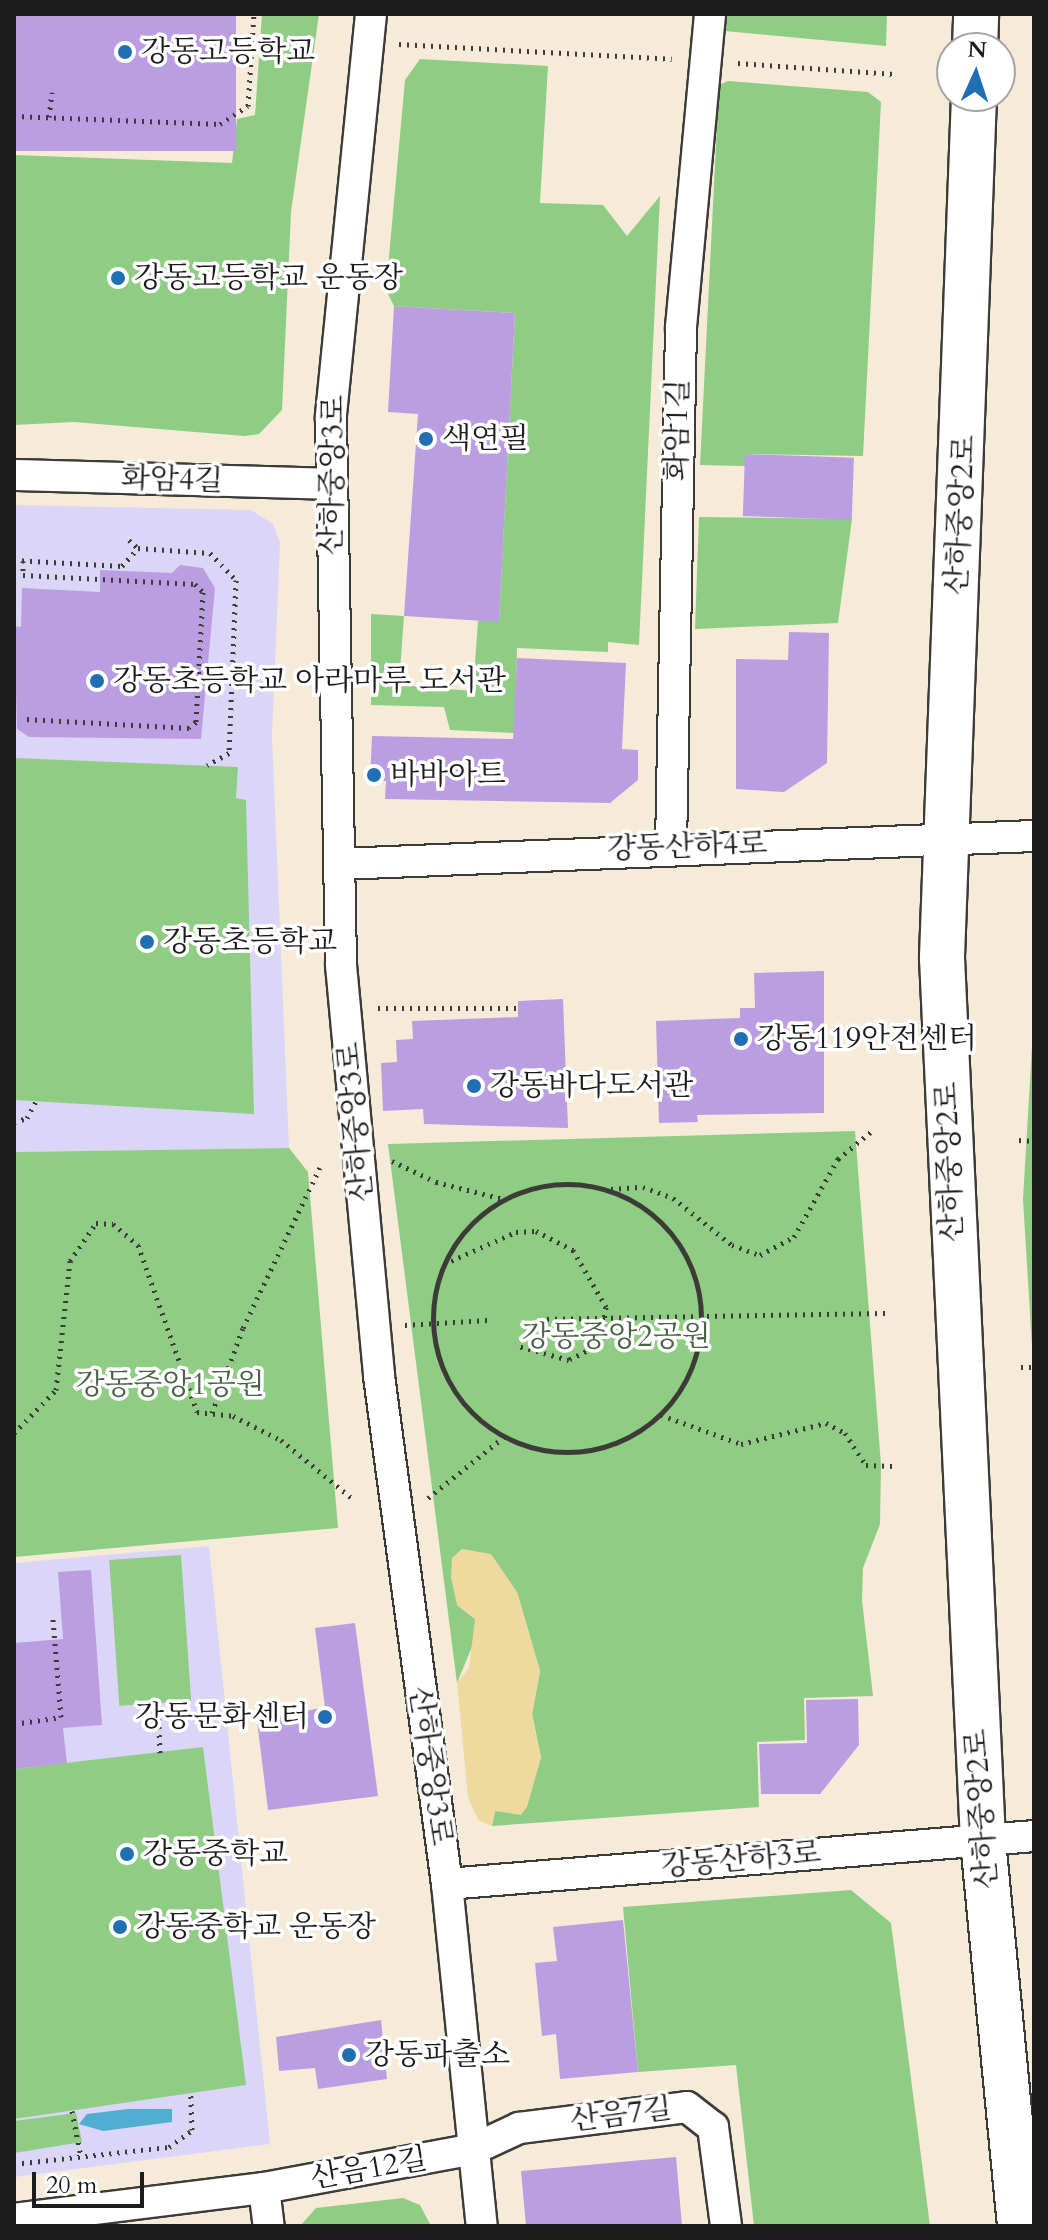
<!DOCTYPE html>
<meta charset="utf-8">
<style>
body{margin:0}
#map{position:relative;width:1048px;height:2240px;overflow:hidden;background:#f6ebd9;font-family:Cardo,"Noto Serif KR",serif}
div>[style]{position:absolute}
.built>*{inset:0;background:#dbd6f7}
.green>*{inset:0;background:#8fcd84;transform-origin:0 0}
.sand>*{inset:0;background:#eeda9e}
.water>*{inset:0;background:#52aed0}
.building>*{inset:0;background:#bb9ee1;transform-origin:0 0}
.path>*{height:5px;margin-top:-2.5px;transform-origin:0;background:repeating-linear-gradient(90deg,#3d3b38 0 2px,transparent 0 8px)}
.path>.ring{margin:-2.5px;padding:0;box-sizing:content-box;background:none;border:5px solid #3d3b38;border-radius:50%}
.roads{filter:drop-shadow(2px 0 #3d3b38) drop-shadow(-2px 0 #3d3b38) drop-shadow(0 2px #3d3b38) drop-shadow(0 -2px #3d3b38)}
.minor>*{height:30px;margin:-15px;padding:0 15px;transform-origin:15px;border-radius:15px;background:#fff}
.secondary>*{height:44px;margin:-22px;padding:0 22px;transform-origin:22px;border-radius:22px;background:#fff}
.dots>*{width:22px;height:22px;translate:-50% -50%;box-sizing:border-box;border:4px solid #fff;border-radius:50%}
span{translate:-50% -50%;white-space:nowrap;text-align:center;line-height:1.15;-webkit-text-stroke:7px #fff;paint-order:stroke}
.poi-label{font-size:30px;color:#1c1c1c}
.left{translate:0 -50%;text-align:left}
.right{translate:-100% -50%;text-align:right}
.street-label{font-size:30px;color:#1c1c1c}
.park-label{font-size:30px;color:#4a6346}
.frame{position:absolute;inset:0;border:16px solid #1c1c1c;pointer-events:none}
.north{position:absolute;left:936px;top:32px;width:80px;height:80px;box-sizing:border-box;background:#fff;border:2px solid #a4a4a4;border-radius:50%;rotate:3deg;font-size:22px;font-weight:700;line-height:32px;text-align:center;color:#1c1c1c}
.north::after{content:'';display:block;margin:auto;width:28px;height:36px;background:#1f6fb2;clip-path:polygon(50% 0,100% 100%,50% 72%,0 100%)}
.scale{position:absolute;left:32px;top:2172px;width:112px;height:36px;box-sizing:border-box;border:4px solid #1c1c1c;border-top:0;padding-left:10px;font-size:24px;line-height:28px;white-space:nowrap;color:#1c1c1c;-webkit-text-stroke:6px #fff;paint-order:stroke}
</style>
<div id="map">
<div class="built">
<i style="clip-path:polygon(14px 505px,251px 510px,273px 524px,280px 543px,272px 736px,289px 1148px,14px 1152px)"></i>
<i style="clip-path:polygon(209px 1546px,270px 2144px,14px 2177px,14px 1563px)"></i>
</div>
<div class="green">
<i style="clip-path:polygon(262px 14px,319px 14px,291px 212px,282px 410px,259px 434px,244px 436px,74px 422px,14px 425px,14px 155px,232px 163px,237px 119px,255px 115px)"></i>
<i style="clip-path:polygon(727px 14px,887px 14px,886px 46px,725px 31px)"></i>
<i style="clip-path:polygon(420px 59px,548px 66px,540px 203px,603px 205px,627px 236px,660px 196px,639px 645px,608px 642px,608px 652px,517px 648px,515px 733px,450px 730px,444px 707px,371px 705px,371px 614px,404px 616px,399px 685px,473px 691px,478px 621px,499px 621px,515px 313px,394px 306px,386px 290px,405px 80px)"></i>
<i style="clip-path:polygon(728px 81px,868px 92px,881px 102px,863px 456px,746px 454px,745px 466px,700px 465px,719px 85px)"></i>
<i style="clip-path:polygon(699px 517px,852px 519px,838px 623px,695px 629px)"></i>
<i style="clip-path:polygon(14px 758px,238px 767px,236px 798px,246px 800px,254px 1114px,14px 1100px)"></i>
<i style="clip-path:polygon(1034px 1013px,1034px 1379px,1023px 1199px)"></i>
<i style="clip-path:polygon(855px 1131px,881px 1465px,880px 1524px,863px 1568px,862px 1600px,873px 1696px,804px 1698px,805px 1740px,757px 1742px,759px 1807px,492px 1826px,495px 1811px,506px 1808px,541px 1758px,532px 1714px,540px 1671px,517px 1592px,457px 1605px,475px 1619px,476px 1637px,457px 1683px,388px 1144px)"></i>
<i style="clip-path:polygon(289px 1148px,308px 1172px,338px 1528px,14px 1557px,14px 1152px)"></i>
<i style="left:181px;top:1555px;width:146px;height:72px;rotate:86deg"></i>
<i style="clip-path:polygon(203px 1747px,246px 2085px,14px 2119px,14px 1769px)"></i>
<i style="clip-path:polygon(851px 1890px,891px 1923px,930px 2226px,754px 2226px,736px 2065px,638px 2072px,623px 1907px)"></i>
<i style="clip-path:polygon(76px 2113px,82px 2142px,14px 2153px,14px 2121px)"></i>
<i style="clip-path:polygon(403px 2198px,420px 2205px,431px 2226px,300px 2226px,316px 2208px)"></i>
</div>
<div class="sand">
<i style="clip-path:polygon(462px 1549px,491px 1554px,517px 1592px,540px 1671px,532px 1714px,541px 1758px,527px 1807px,521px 1815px,495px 1811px,492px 1826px,478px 1820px,468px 1797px,457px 1683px,469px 1668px,475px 1619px,457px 1605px,451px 1577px,452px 1558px)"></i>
</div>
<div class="water">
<i style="clip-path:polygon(128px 2109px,172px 2109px,172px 2122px,103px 2131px,79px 2124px,87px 2114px)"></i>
</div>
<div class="building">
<i style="left:14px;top:14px;width:222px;height:137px"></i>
<i style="clip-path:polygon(394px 306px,515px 313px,499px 622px,404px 616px,418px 414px,388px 412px)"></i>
<i style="left:745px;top:454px;width:109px;height:62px;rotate:2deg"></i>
<i style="clip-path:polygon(180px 565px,203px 568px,215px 588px,201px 739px,29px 737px,17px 729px,14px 626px,21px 627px,22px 588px,100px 592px,100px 570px,172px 573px)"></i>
<i style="clip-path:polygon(789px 632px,829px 633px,827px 763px,784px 792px,736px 789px,736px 659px,788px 660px)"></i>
<i style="clip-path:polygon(517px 658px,626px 663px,622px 749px,638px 750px,638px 780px,610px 803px,385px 799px,386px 781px,370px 781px,372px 736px,513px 739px)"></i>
<i style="clip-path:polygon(824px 971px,824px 1113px,697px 1115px,698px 1122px,659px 1123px,656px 1021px,740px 1018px,740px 1008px,755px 1008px,754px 973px)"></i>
<i style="clip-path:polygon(563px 999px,568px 1128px,424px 1124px,423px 1109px,383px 1111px,381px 1063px,397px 1062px,396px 1040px,413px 1039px,412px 1021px,518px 1017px,518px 1001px)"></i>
<i style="clip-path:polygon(91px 1570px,102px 1725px,63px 1728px,67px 1763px,14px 1769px,14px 1643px,63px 1639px,58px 1572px)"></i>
<i style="clip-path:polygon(355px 1623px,378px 1796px,268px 1810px,257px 1721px,325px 1707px,315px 1628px)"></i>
<i style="clip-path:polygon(858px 1699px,859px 1745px,820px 1794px,761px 1794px,759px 1744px,807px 1743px,806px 1700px)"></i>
<i style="clip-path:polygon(623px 1920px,638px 2072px,560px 2079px,556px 2034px,542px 2036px,535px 1963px,557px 1961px,553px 1927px)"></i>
<i style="clip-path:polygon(381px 2020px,387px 2079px,318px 2089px,315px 2068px,279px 2071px,276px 2037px)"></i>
<i style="clip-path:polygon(676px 2157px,682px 2226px,526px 2226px,521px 2171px)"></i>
</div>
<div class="path">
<i style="left:399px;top:44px;width:273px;rotate:3.1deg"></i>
<i style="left:738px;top:63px;width:157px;rotate:4deg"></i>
<i style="left:14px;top:116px;width:206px;rotate:2.2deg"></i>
<i style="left:220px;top:124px;width:33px;rotate:-33deg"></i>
<i style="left:248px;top:106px;width:92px;rotate:-86.3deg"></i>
<i style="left:49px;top:117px;width:25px;rotate:-83deg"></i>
<i style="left:129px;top:540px;width:12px;rotate:42deg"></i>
<i style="left:138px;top:548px;width:72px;rotate:4deg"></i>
<i style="left:210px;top:553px;width:37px;rotate:46deg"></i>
<i style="left:236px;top:580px;width:173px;rotate:92.3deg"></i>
<i style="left:229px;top:753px;width:25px;rotate:151deg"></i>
<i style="left:14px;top:560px;width:108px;rotate:3.2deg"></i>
<i style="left:122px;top:566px;width:24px;rotate:-48deg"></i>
<i style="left:23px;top:561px;width:14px;rotate:90deg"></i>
<i style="left:23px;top:575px;width:172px;rotate:3deg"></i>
<i style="left:195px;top:584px;width:11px;rotate:45deg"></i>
<i style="left:203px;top:592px;width:130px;rotate:93.1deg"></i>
<i style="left:196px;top:722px;width:9px;rotate:139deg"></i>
<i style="left:189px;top:728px;width:163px;rotate:-176.8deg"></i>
<i style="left:378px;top:1008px;width:140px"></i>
<i style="left:14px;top:1122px;width:14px;rotate:-17deg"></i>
<i style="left:27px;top:1118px;width:19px;rotate:-62deg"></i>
<i style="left:1019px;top:1140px;width:15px;rotate:4deg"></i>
<i style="left:392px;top:1161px;width:49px;rotate:25.5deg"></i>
<i style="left:436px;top:1182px;width:69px;rotate:14.2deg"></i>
<i class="ring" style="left:433px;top:1184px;width:263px;height:263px"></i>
<i style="left:611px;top:1189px;width:32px;rotate:-4deg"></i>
<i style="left:643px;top:1187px;width:32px;rotate:20deg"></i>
<i style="left:673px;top:1198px;width:75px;rotate:38.5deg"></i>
<i style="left:732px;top:1245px;width:30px;rotate:20deg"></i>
<i style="left:760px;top:1255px;width:38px;rotate:-28deg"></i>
<i style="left:794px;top:1237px;width:90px;rotate:-60.6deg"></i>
<i style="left:838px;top:1159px;width:45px;rotate:-39.6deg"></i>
<i style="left:444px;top:1264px;width:79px;rotate:-24deg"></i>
<i style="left:516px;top:1232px;width:20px;rotate:-3deg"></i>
<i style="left:536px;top:1231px;width:42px;rotate:27.2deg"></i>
<i style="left:573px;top:1250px;width:66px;rotate:59.9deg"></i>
<i style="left:606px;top:1307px;width:37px;rotate:99deg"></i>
<i style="left:600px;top:1344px;width:35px;rotate:153deg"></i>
<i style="left:569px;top:1360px;width:56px;rotate:-164.5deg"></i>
<i style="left:539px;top:1319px;width:347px;rotate:-1deg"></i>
<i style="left:405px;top:1325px;width:83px;rotate:-3.4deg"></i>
<i style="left:1021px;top:1367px;width:13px"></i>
<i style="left:212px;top:1413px;width:90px;rotate:-70deg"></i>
<i style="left:243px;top:1328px;width:178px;rotate:-64.4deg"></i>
<i style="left:661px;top:1415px;width:85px;rotate:19.9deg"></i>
<i style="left:741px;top:1444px;width:88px;rotate:-13.9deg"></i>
<i style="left:826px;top:1423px;width:21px;rotate:28deg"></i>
<i style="left:845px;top:1433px;width:38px;rotate:57deg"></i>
<i style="left:866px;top:1465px;width:27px;rotate:2deg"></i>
<i style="left:14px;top:1433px;width:60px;rotate:-45.7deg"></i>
<i style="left:56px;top:1390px;width:130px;rotate:-83.8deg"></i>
<i style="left:70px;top:1261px;width:46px;rotate:-55.6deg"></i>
<i style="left:96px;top:1223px;width:17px;rotate:3deg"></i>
<i style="left:113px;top:1224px;width:33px;rotate:40deg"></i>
<i style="left:138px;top:1245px;width:177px;rotate:70.5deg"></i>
<i style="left:197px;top:1412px;width:36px;rotate:6deg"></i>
<i style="left:233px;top:1416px;width:54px;rotate:26.6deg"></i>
<i style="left:281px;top:1440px;width:94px;rotate:39.4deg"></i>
<i style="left:428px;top:1498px;width:97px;rotate:-38.8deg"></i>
<i style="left:158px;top:1703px;width:50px;rotate:87.7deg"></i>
<i style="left:14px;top:1724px;width:48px;rotate:-8.5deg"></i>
<i style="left:61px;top:1717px;width:98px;rotate:-94.7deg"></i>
<i style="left:72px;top:2111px;width:47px;rotate:78.9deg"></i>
<i style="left:14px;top:2164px;width:156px;rotate:-6.3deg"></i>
<i style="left:169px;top:2147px;width:29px;rotate:-36deg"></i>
<i style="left:192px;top:2130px;width:37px;rotate:-92deg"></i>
</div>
<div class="roads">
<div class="minor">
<i style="left:371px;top:14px;width:406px;rotate:95.7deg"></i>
<i style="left:331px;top:418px;width:547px;rotate:88.95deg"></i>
<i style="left:341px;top:965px;width:413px;rotate:84.7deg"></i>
<i style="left:379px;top:1376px;width:513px;rotate:82.38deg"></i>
<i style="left:447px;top:1884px;width:344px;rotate:84.2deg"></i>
<i style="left:14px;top:475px;width:316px;rotate:1.6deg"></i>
<i style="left:671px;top:847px;width:520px;rotate:-88.9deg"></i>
<i style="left:681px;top:327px;width:314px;rotate:-84.7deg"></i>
<i style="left:340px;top:864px;width:695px;rotate:-2.31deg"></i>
<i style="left:447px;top:1884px;width:589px;rotate:-4.67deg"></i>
<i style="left:264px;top:2188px;width:38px;rotate:83deg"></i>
<i style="left:14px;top:2219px;width:252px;rotate:-7.1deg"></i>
<i style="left:264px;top:2188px;width:214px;rotate:-10.5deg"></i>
<i style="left:474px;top:2149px;width:50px;rotate:-25deg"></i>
<i style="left:519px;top:2128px;width:169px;rotate:-7.1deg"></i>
<i style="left:687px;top:2107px;width:33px;rotate:38deg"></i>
<i style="left:713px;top:2127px;width:100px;rotate:82.5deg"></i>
</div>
<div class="secondary">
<i style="left:975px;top:48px;width:34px;rotate:-88deg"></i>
<i style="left:974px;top:96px;width:863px;rotate:92.13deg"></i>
<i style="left:942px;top:958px;width:884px;rotate:87.34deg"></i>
<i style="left:983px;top:1841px;width:387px;rotate:84.5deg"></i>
</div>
</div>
<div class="dots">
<i style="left:125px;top:52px;background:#1f6fb2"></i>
<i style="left:118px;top:278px;background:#1f6fb2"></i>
<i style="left:426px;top:439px;background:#1f6fb2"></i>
<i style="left:97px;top:681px;background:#1f6fb2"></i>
<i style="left:374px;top:775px;background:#1f6fb2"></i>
<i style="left:147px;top:942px;background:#1f6fb2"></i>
<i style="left:741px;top:1039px;background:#1f6fb2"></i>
<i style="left:474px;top:1086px;background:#1f6fb2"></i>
<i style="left:325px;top:1717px;background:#1f6fb2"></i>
<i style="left:127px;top:1854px;background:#1f6fb2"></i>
<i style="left:120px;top:1927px;background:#1f6fb2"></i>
<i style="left:349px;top:2055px;background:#1f6fb2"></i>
</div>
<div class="poi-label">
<span class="left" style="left:141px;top:52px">강동고등학교</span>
<span class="left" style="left:134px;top:278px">강동고등학교 운동장</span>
<span class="left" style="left:442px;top:439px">색연필</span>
<span class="left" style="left:113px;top:681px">강동초등학교 아라마루 도서관</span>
<span class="left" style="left:390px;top:775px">바바아트</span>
<span class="left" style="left:163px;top:942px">강동초등학교</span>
<span class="left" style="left:757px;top:1039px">강동119안전센터</span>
<span class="left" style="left:490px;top:1086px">강동바다도서관</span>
<span class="right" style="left:309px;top:1717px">강동문화센터</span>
<span class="left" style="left:143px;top:1854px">강동중학교</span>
<span class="left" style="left:136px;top:1927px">강동중학교 운동장</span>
<span class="left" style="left:365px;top:2055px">강동파출소</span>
</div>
<div class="street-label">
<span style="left:678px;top:430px;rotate:-89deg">화암1길</span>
<span style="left:333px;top:475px;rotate:-89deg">산하중앙3로</span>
<span style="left:172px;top:480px;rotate:2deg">화암4길</span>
<span style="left:961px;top:515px;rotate:-87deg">산하중앙2로</span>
<span style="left:687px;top:847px;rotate:-2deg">강동산하4로</span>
<span style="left:356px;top:1122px;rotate:-95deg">산하중앙3로</span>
<span style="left:950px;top:1162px;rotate:-92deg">산하중앙2로</span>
<span style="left:430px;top:1766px;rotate:82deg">산하중앙3로</span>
<span style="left:982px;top:1809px;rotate:-94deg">산하중앙2로</span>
<span style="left:741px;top:1860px;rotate:-5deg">강동산하3로</span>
<span style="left:621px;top:2115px;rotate:-7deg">산음7길</span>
<span style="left:369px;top:2169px;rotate:-10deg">산음12길</span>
</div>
<div class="park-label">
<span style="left:616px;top:1337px">강동중앙2공원</span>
<span style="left:170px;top:1385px">강동중앙1공원</span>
</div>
<div class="frame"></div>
<div class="north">N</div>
<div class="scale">20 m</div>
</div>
